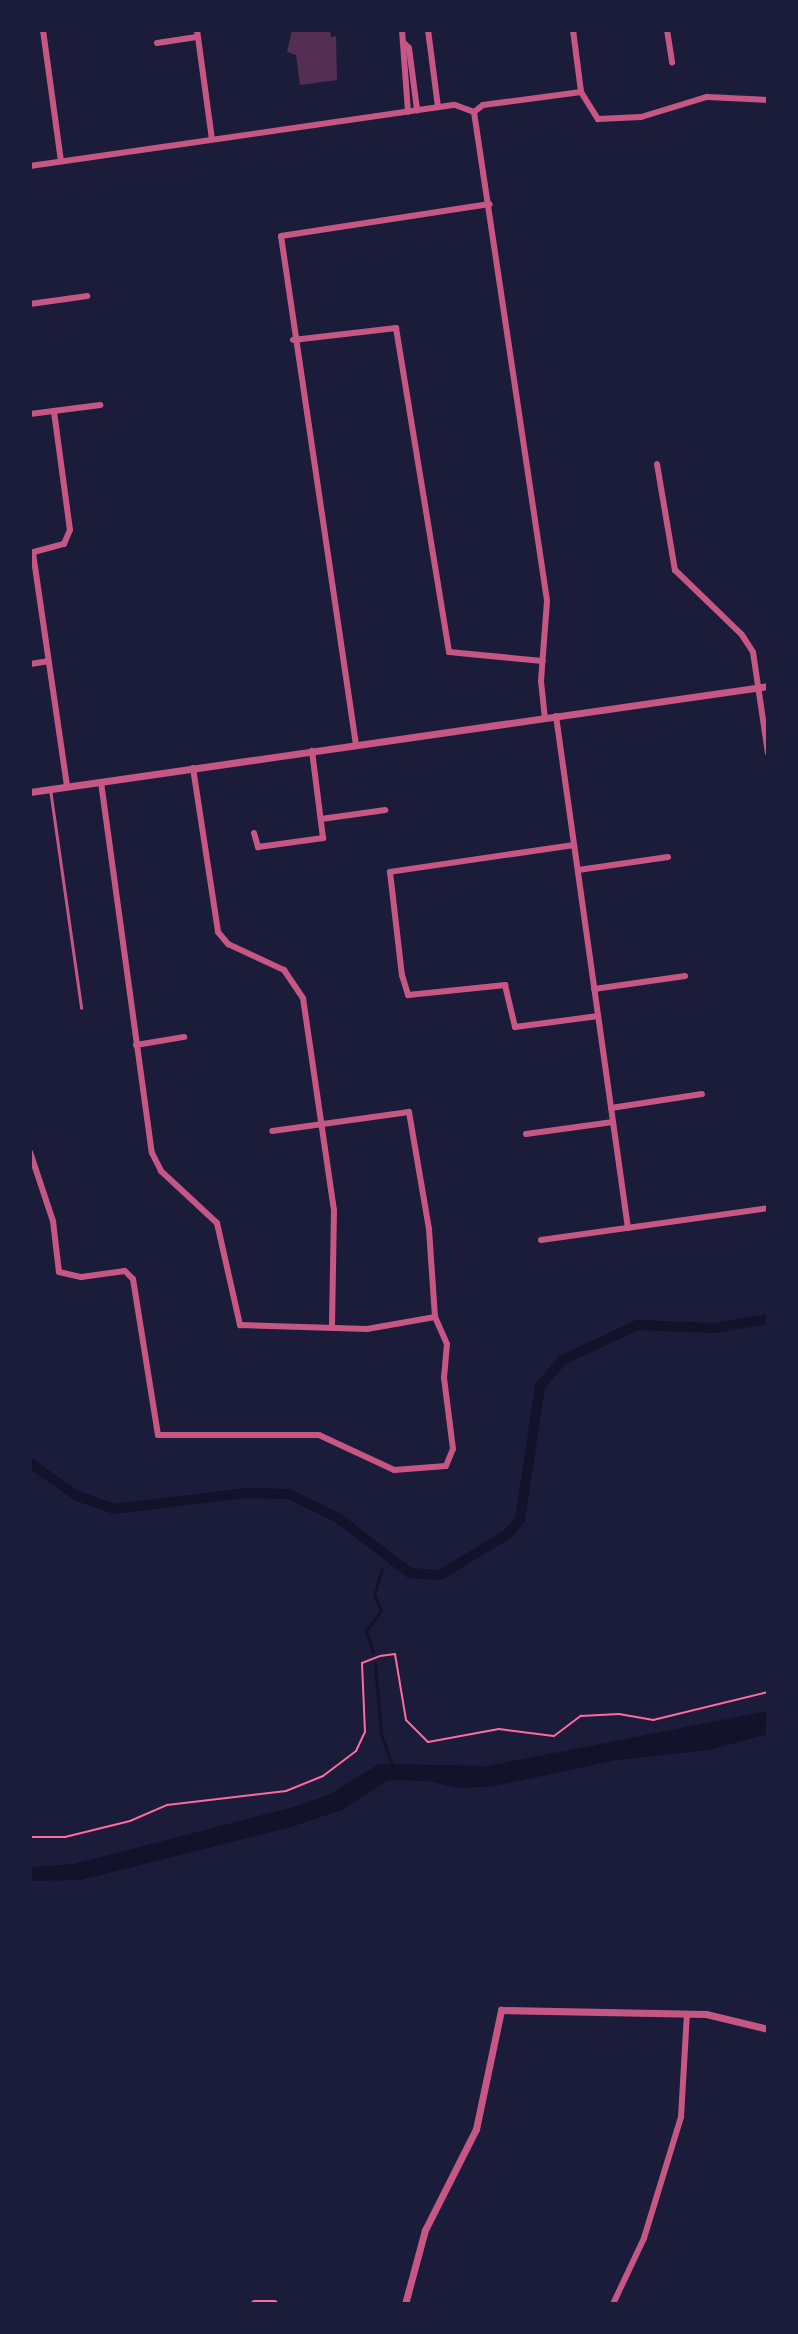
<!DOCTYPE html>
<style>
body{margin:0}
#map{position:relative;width:798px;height:2334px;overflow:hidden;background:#1b1b3a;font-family:"Fira Sans",sans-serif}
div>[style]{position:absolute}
.water>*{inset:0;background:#12122b}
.stream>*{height:3px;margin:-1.5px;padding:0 1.5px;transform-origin:1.5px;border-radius:1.5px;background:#12122b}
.canal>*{height:10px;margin:-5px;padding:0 5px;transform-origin:5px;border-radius:5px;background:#12122b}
.building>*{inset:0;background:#542f53}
.path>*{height:2px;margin:-1px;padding:0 1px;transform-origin:1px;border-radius:1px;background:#ff6b9d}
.service>*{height:3px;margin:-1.5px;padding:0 1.5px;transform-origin:1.5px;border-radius:1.5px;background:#c65784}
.minor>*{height:6px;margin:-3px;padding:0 3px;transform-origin:3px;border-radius:3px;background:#c65784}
.tertiary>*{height:7px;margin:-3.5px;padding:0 3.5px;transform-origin:3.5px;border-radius:3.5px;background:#c65784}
.secondary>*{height:8px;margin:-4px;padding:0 4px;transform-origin:4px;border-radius:4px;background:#ff6b9d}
span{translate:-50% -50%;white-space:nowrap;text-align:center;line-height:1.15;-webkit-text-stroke:6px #1b1b3a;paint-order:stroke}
.frame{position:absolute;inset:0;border:32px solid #1b1b3a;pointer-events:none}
</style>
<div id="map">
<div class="water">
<i style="clip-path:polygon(768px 1711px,768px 1734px,709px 1750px,616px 1760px,495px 1786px,459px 1788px,428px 1781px,388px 1780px,342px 1810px,288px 1828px,81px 1880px,30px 1881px,30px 1867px,74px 1864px,294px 1807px,330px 1794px,379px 1764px,488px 1766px)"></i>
</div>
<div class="stream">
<i style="left:373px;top:1652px;width:22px;rotate:-108deg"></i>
<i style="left:366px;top:1631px;width:26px;rotate:-54deg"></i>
<i style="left:381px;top:1610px;width:17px;rotate:-114deg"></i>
<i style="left:374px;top:1594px;width:26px;rotate:-72deg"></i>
<i style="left:375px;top:1664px;width:70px;rotate:85.1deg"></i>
<i style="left:381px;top:1734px;width:34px;rotate:71deg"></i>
</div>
<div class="canal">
<i style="left:30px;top:1463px;width:57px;rotate:35.1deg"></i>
<i style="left:77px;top:1496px;width:39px;rotate:19deg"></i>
<i style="left:114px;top:1509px;width:134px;rotate:-6.9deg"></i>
<i style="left:247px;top:1493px;width:42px;rotate:1.4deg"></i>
<i style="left:289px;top:1494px;width:55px;rotate:26.1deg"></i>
<i style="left:338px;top:1518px;width:91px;rotate:37.4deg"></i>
<i style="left:410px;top:1573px;width:30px;rotate:4deg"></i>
<i style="left:440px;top:1575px;width:79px;rotate:-31.1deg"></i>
<i style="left:508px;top:1534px;width:19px;rotate:-51deg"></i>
<i style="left:520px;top:1519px;width:134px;rotate:-81.4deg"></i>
<i style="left:540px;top:1386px;width:35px;rotate:-49deg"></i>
<i style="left:563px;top:1360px;width:82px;rotate:-25.3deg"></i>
<i style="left:637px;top:1325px;width:77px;rotate:2.2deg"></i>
<i style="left:714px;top:1328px;width:55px;rotate:-9.5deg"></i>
</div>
<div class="building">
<i style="clip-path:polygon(292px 30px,330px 30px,331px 37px,336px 36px,337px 80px,300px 85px,296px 55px,287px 52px)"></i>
</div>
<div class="path">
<i style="left:30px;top:1837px;width:35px"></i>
<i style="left:65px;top:1837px;width:67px;rotate:-13.8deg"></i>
<i style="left:130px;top:1821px;width:40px;rotate:-23.4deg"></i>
<i style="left:167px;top:1805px;width:120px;rotate:-6.7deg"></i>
<i style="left:286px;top:1791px;width:40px;rotate:-22deg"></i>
<i style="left:323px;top:1776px;width:41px;rotate:-37.1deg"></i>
<i style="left:356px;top:1751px;width:21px;rotate:-65deg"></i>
<i style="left:365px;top:1732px;width:69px;rotate:-92.5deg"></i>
<i style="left:362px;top:1663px;width:19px;rotate:-21deg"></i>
<i style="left:380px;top:1656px;width:15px;rotate:-8deg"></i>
<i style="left:395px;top:1654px;width:67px;rotate:80.5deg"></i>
<i style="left:406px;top:1720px;width:31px;rotate:45deg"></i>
<i style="left:428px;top:1742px;width:72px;rotate:-10.4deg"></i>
<i style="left:499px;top:1729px;width:55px;rotate:7.3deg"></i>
<i style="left:554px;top:1736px;width:34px;rotate:-37deg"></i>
<i style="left:581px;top:1716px;width:38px;rotate:-3deg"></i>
<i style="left:619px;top:1714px;width:35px;rotate:10deg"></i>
<i style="left:653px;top:1720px;width:118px;rotate:-13.7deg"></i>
</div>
<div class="service">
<i style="left:50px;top:789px;width:221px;rotate:81.9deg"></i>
</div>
<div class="minor">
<i style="left:43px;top:30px;width:132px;rotate:82.2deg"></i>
<i style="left:197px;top:30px;width:110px;rotate:82.2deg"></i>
<i style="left:402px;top:30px;width:82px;rotate:85.8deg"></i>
<i style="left:428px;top:30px;width:78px;rotate:82.6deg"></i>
<i style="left:573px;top:30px;width:63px;rotate:82.6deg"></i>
<i style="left:581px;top:92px;width:32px;rotate:58deg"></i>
<i style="left:598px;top:119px;width:43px;rotate:-2.7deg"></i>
<i style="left:641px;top:117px;width:69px;rotate:-16.9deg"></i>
<i style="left:707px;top:97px;width:61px;rotate:2.8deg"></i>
<i style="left:667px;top:30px;width:33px;rotate:81deg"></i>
<i style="left:403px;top:42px;width:8px;rotate:45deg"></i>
<i style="left:409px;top:48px;width:63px;rotate:82.6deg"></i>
<i style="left:157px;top:43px;width:40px;rotate:-8.5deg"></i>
<i style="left:474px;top:112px;width:494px;rotate:81.5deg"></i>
<i style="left:547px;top:601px;width:80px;rotate:94.3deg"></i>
<i style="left:541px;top:681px;width:37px;rotate:84deg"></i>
<i style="left:474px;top:112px;width:11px;rotate:-38deg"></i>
<i style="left:483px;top:105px;width:99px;rotate:-7.6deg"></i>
<i style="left:30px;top:166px;width:429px;rotate:-8.2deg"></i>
<i style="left:455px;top:105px;width:20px;rotate:20deg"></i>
<i style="left:30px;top:304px;width:58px;rotate:-8deg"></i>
<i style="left:293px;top:340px;width:104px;rotate:-6.6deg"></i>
<i style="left:396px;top:328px;width:328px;rotate:80.7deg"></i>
<i style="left:449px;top:652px;width:94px;rotate:5.5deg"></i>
<i style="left:30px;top:414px;width:71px;rotate:-7.3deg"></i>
<i style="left:657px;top:464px;width:108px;rotate:80.4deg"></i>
<i style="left:675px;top:570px;width:93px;rotate:44.1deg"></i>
<i style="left:742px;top:635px;width:20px;rotate:57deg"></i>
<i style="left:753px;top:652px;width:102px;rotate:81.6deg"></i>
<i style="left:30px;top:553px;width:35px;rotate:-15deg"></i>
<i style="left:64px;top:544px;width:15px;rotate:-67deg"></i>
<i style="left:70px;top:530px;width:120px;rotate:-97.7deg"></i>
<i style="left:33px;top:553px;width:236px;rotate:81.7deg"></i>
<i style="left:30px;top:664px;width:18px;rotate:-9deg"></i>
<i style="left:556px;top:716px;width:517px;rotate:82deg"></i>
<i style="left:356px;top:745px;width:514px;rotate:-98.38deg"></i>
<i style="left:281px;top:236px;width:211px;rotate:-8.7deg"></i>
<i style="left:193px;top:768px;width:166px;rotate:81.3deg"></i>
<i style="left:218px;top:932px;width:16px;rotate:50deg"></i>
<i style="left:228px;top:944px;width:62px;rotate:24.9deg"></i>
<i style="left:284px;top:970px;width:34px;rotate:56deg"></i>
<i style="left:303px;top:998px;width:214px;rotate:81.7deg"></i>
<i style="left:334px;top:1210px;width:118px;rotate:91deg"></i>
<i style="left:101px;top:782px;width:374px;rotate:82.2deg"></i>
<i style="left:152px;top:1153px;width:20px;rotate:63deg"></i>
<i style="left:161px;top:1171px;width:76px;rotate:42.9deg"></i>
<i style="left:217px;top:1223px;width:105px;rotate:77.3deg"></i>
<i style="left:240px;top:1325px;width:127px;rotate:1.8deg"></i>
<i style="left:367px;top:1329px;width:69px;rotate:-10deg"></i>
<i style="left:321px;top:819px;width:65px;rotate:-8deg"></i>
<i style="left:254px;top:833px;width:15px;rotate:74deg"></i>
<i style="left:258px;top:847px;width:66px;rotate:-7.9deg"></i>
<i style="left:323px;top:838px;width:88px;rotate:-97.2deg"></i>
<i style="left:574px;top:845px;width:186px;rotate:171.7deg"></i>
<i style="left:390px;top:872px;width:104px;rotate:83.4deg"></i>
<i style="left:402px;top:975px;width:21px;rotate:73deg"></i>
<i style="left:408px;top:995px;width:98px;rotate:-5.9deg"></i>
<i style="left:505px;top:985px;width:43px;rotate:76.6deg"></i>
<i style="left:515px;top:1027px;width:84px;rotate:-7.5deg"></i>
<i style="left:578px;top:870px;width:91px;rotate:-8.2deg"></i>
<i style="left:594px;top:989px;width:92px;rotate:-8.1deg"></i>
<i style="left:136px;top:1045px;width:49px;rotate:-9.5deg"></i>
<i style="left:611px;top:1108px;width:92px;rotate:-8.7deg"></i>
<i style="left:526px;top:1134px;width:88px;rotate:-7.9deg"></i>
<i style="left:30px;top:1152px;width:73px;rotate:71.6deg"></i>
<i style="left:53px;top:1221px;width:51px;rotate:83.3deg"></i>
<i style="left:59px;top:1272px;width:23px;rotate:13deg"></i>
<i style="left:81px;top:1277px;width:44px;rotate:-7.8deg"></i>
<i style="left:125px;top:1271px;width:11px;rotate:45deg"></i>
<i style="left:133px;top:1279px;width:158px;rotate:80.9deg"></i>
<i style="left:158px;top:1435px;width:161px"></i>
<i style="left:319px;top:1435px;width:83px;rotate:25deg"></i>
<i style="left:394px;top:1470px;width:52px;rotate:-4.4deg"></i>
<i style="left:446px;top:1466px;width:18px;rotate:-68deg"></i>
<i style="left:453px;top:1449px;width:72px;rotate:-97.2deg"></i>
<i style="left:444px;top:1378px;width:34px;rotate:-85deg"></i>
<i style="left:447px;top:1344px;width:30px;rotate:-114deg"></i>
<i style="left:435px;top:1317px;width:88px;rotate:-93.9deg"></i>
<i style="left:429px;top:1229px;width:119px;rotate:-99.7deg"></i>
<i style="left:409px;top:1112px;width:138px;rotate:172.1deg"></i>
<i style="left:541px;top:1240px;width:229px;rotate:-8deg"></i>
<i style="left:613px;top:2304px;width:73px;rotate:-64.8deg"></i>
<i style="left:644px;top:2238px;width:127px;rotate:-73deg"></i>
<i style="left:681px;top:2117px;width:103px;rotate:-86.7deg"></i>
</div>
<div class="tertiary">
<i style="left:30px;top:792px;width:746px;rotate:-8.17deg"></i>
<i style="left:405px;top:2304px;width:77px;rotate:-74.9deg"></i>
<i style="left:425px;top:2230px;width:113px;rotate:-63.2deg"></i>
<i style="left:476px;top:2129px;width:122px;rotate:-78.1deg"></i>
<i style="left:501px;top:2010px;width:205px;rotate:1.1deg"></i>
<i style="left:706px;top:2014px;width:64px;rotate:13.6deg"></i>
</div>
<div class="secondary">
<i style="left:255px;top:2304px;width:19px"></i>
</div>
<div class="frame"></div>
</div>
